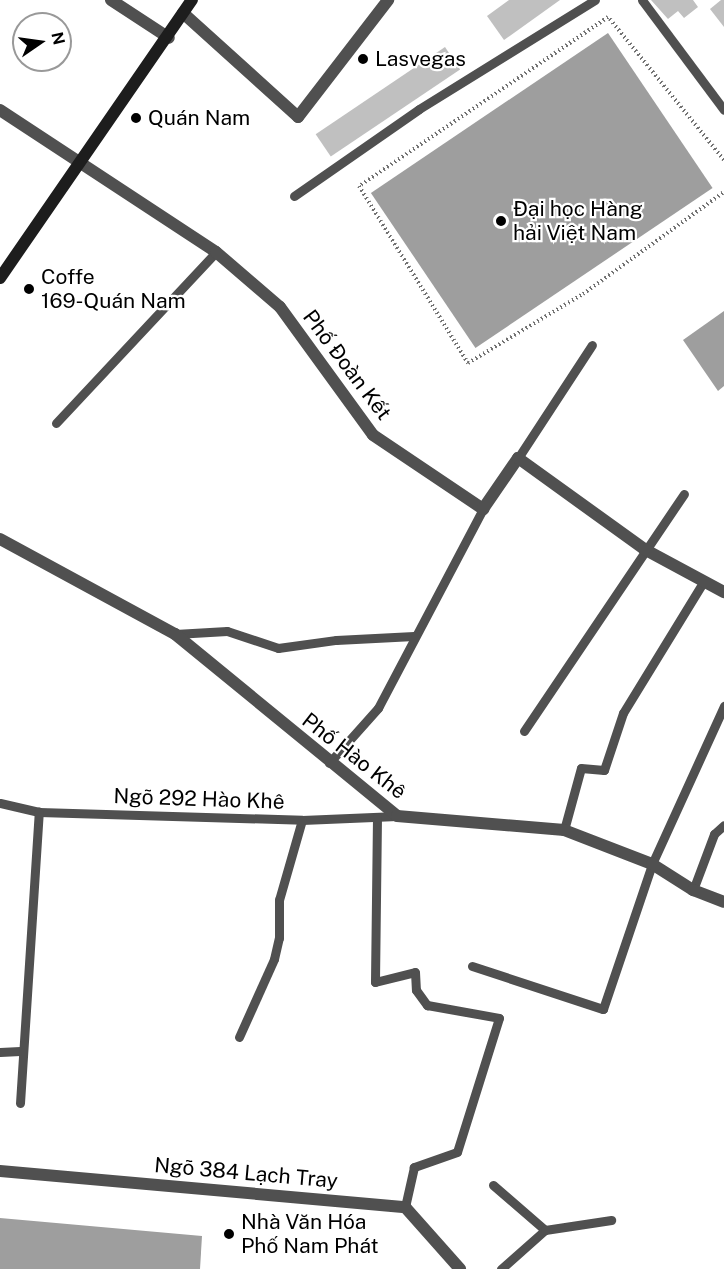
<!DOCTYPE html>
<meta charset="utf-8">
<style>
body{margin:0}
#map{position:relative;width:724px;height:1269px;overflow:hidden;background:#fff;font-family:"Public Sans",sans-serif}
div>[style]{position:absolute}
.water>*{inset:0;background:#9e9e9e;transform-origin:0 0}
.building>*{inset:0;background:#c0c0c0;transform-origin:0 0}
.path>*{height:4px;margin-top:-2px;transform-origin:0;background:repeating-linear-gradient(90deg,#727272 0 1.5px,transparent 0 4.5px)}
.lane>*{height:9px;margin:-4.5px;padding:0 4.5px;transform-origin:4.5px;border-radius:4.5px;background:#505050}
.street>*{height:12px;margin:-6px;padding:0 6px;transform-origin:6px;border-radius:6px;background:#505050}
.secondary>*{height:12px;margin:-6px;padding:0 6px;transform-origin:6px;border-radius:6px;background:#1d1d1d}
.dots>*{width:16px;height:16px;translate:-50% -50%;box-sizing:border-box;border:3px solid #fff;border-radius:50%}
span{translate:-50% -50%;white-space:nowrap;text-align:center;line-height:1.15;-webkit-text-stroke:4.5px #fff;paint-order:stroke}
.poi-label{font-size:21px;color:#000}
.left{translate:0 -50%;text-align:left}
.street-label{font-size:21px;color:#000}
.north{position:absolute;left:12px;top:12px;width:60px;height:60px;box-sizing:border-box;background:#fff;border:2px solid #999;border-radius:50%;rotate:77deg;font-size:16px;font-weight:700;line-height:24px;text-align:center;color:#000}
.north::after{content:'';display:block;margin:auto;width:21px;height:27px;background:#000;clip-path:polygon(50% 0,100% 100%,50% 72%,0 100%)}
</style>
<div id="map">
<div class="water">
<i style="left:608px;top:33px;width:187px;height:286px;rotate:56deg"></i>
<i style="clip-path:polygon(724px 311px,724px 386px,718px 391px,683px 340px)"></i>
<i style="clip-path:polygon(0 1218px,202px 1236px,200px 1269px,0 1269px)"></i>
</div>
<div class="building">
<i style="clip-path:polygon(509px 0,560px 0,504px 40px,487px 16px)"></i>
<i style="clip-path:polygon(651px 0,693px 0,698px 7px,684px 18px,678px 11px,668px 19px)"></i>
<i style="clip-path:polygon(721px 0,724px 0,724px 27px,710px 9px)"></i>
<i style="left:445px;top:47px;width:27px;height:156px;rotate:56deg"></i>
</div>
<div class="path">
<i style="left:724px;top:160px;width:184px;rotate:-129deg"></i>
<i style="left:608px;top:17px;width:301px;rotate:145.8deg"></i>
<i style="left:359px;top:186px;width:208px;rotate:58.4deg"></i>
<i style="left:468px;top:363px;width:134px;rotate:-31deg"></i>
<i style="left:583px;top:294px;width:174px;rotate:-35.9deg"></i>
</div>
<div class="lane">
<i style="left:642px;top:0;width:137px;rotate:53.3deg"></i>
<i style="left:294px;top:196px;width:152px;rotate:-34.8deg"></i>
<i style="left:419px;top:109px;width:207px;rotate:-31.8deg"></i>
<i style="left:56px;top:423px;width:234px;rotate:-46.9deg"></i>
<i style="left:518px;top:458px;width:135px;rotate:-56.8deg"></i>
<i style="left:175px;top:634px;width:52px;rotate:-3.3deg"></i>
<i style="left:227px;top:631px;width:54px;rotate:18.4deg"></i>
<i style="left:278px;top:648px;width:59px;rotate:-7.9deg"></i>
<i style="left:336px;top:640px;width:78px;rotate:-2.9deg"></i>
<i style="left:524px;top:731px;width:286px;rotate:-56deg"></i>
<i style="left:329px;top:763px;width:74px;rotate:-48.3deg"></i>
<i style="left:378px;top:708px;width:225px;rotate:-62.2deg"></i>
<i style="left:0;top:803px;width:40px;rotate:13deg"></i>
<i style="left:39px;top:812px;width:263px;rotate:1.7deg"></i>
<i style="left:302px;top:820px;width:95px;rotate:-2.4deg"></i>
<i style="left:377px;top:817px;width:165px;rotate:90.7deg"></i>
<i style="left:375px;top:982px;width:41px;rotate:-14deg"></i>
<i style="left:415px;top:972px;width:18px;rotate:87deg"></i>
<i style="left:416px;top:990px;width:19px;rotate:54deg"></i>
<i style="left:427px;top:1005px;width:73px;rotate:10.2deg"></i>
<i style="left:499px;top:1018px;width:140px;rotate:107.4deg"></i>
<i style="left:457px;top:1152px;width:46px;rotate:160.8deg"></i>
<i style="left:414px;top:1167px;width:41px;rotate:102.7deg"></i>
<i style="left:564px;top:830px;width:64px;rotate:-74.7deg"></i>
<i style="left:581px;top:768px;width:23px;rotate:5deg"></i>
<i style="left:604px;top:770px;width:60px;rotate:-71.6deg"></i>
<i style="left:623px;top:713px;width:155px;rotate:-58.5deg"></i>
<i style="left:693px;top:890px;width:60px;rotate:-69.4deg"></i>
<i style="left:714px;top:834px;width:13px;rotate:-42deg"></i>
<i style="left:472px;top:966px;width:138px;rotate:18.2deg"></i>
<i style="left:603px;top:1009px;width:153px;rotate:-71.3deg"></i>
<i style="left:652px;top:864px;width:174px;rotate:-65.5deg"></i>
<i style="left:239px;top:1037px;width:85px;rotate:-65.8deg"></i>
<i style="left:274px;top:959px;width:22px;rotate:-77deg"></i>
<i style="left:279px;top:938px;width:38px;rotate:-90deg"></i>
<i style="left:279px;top:900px;width:83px;rotate:-74deg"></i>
<i style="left:0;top:1052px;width:20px;rotate:-3deg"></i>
<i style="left:20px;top:1103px;width:292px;rotate:-86.3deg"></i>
<i style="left:493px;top:1185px;width:69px;rotate:40.9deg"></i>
<i style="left:545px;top:1230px;width:59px;rotate:138.4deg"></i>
<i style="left:545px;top:1230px;width:67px;rotate:-8.6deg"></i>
</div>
<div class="street">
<i style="left:111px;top:0;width:69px;rotate:33.2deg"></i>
<i style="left:183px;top:13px;width:155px;rotate:42.1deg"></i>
<i style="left:298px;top:117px;width:148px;rotate:-52.4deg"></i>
<i style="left:0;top:110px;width:258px;rotate:33.3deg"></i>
<i style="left:216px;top:252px;width:84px;rotate:40.7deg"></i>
<i style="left:280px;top:307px;width:158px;rotate:54deg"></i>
<i style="left:373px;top:435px;width:133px;rotate:33.9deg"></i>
<i style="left:483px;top:509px;width:62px;rotate:-55.5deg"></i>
<i style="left:518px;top:458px;width:155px;rotate:35.8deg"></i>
<i style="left:644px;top:549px;width:91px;rotate:28.3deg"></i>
<i style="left:0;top:539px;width:199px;rotate:28.5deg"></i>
<i style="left:175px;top:634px;width:287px;rotate:39.3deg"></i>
<i style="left:397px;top:816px;width:168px;rotate:4.8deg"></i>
<i style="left:564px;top:830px;width:94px;rotate:21.1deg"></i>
<i style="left:652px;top:864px;width:49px;rotate:32.4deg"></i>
<i style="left:693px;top:890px;width:33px;rotate:21deg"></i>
<i style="left:0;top:1171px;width:407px;rotate:5.1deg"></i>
<i style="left:405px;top:1207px;width:83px;rotate:48.4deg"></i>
</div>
<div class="secondary">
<i style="left:0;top:278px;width:338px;rotate:-55.4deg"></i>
</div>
<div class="dots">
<i style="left:363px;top:59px;background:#000"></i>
<i style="left:136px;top:118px;background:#000"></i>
<i style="left:501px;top:221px;background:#000"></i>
<i style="left:29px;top:289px;background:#000"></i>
<i style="left:229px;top:1234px;background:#000"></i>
</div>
<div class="poi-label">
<span class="left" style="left:375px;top:59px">Lasvegas</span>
<span class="left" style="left:148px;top:118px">Quán Nam</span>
<span class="left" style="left:513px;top:221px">Đại học Hàng<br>hải Việt Nam</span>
<span class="left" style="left:41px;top:289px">Coffe<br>169-Quán Nam</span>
<span class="left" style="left:241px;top:1234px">Nhà Văn Hóa<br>Phố Nam Phát</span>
</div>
<div class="street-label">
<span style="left:347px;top:365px;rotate:53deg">Phố Đoàn Kết</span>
<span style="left:354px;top:756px;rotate:38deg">Phố Hào Khê</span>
<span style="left:199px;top:799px;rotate:2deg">Ngõ 292 Hào Khê</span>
<span style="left:246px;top:1173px;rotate:5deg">Ngõ 384 Lạch Tray</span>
</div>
<div class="north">N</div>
</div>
